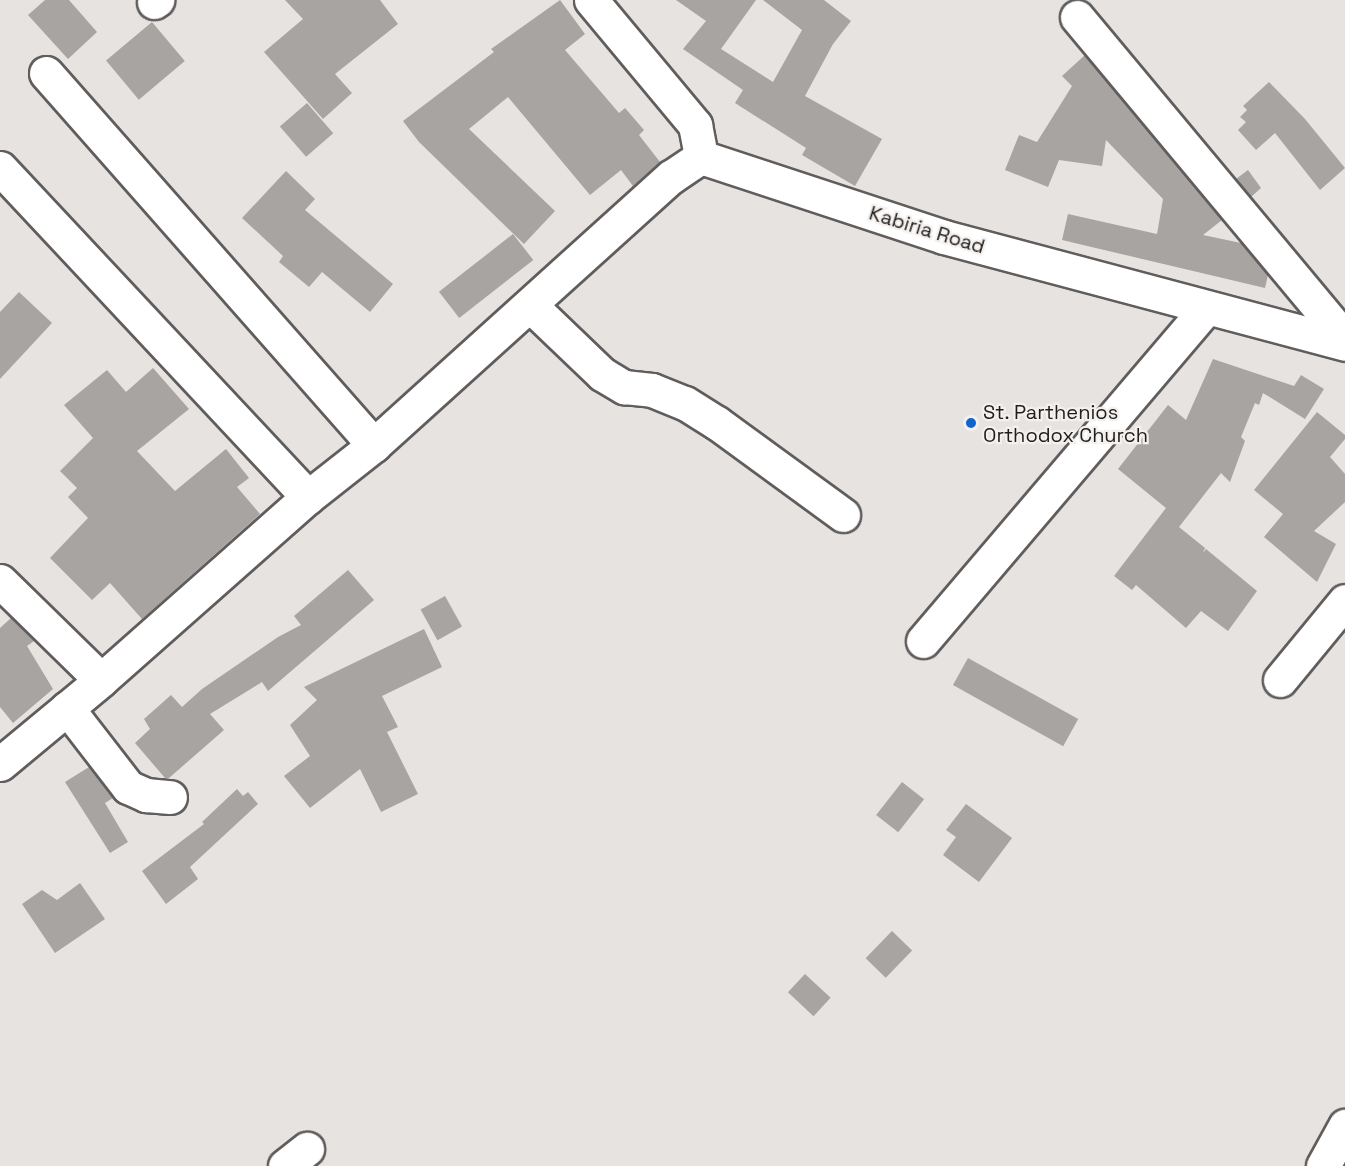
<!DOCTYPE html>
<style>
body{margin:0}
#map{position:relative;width:1345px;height:1166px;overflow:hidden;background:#e7e3e1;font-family:"Space Grotesk",sans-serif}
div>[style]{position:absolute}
.building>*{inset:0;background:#a7a4a2;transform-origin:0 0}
.roads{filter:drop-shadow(2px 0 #605d5c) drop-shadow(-2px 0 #605d5c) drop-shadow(0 2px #605d5c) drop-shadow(0 -2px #605d5c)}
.minor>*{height:33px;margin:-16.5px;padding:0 16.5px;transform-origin:16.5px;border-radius:16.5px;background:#fff}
.major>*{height:33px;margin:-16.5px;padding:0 16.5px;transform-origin:16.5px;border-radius:16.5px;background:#fff}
.dots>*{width:16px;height:16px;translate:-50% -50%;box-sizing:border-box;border:3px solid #f4f0ee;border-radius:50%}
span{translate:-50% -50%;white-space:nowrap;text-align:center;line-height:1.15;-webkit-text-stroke:4.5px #f4f0ee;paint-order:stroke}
.street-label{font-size:20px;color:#1f1e1d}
.poi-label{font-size:20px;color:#1f1e1d}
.left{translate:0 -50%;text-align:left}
</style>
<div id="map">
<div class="building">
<i style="clip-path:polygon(45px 0,69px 0,97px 32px,68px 59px,28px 15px)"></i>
<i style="clip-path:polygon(285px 0,380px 0,398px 24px,335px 74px,352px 93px,323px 119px,264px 52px,303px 19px)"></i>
<i style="clip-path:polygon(560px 0,585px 34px,565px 50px,619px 113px,625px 108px,644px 130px,639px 135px,660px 162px,633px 186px,621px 170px,590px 195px,508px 97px,469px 129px,555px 211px,524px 244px,419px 142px,403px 121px,494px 52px,491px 49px)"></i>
<i style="clip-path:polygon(676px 0,756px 0,721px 49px,773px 82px,802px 30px,763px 0,824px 0,851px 21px,833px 44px,805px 96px,882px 139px,855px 186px,802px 155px,806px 148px,735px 103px,743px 90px,683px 49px,706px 21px)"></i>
<i style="left:152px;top:22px;width:51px;height:60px;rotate:50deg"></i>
<i style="clip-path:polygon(1085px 55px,1222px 220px,1203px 235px,1241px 243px,1268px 275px,1265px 288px,1062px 240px,1068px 214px,1157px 234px,1163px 199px,1106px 140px,1102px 166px,1059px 160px,1048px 187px,1005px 170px,1019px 135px,1037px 142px,1072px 86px,1062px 76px)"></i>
<i style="clip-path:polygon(1269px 82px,1305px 119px,1345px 168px,1320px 190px,1275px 133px,1256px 150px,1238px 130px,1246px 122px,1240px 117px,1247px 110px,1243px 106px)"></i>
<i style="left:307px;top:103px;width:40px;height:36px;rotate:49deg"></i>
<i style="clip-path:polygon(1248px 170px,1261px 188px,1251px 197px,1236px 179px)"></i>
<i style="clip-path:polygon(286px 171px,315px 199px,305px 210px,393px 284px,370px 312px,322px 272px,309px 287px,279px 262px,283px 256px,242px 218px)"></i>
<i style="left:513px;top:234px;width:33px;height:94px;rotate:52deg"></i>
<i style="clip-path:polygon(19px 292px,52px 323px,0 379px,0 312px)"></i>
<i style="clip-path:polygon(1213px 359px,1294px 386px,1301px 375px,1324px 389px,1305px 419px,1263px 393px,1259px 405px,1255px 403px,1241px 437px,1245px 441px,1230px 482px,1221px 473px,1179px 527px,1205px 548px,1203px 553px,1206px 549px,1257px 591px,1228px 631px,1201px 611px,1186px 628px,1136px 585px,1132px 590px,1114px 576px,1166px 508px,1118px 469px,1168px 405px,1186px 420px)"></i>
<i style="clip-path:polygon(153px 368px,189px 409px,137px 451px,175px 491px,226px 449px,249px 478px,237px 487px,260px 514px,142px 619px,110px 583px,92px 600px,50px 558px,88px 518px,68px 497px,77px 488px,60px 471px,93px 438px,64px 405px,107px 370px,126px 392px)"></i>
<i style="clip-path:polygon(1317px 412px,1345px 435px,1345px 439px,1330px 457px,1345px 474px,1345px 502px,1314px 531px,1336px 544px,1317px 582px,1264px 537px,1283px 514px,1254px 490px)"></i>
<i style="clip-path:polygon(348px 570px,374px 600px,268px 691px,262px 682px,210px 714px,224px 730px,169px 778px,165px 778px,135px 743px,150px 729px,144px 719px,171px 695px,182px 707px,202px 689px,278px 637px,301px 625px,294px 616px)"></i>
<i style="left:445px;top:596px;width:35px;height:28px;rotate:61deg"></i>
<i style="clip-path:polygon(11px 618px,34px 641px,27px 646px,53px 689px,13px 723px,0 707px,0 628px)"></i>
<i style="clip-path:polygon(424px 629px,442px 667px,382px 696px,398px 727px,387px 732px,418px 794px,381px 812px,360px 769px,310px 808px,284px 776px,310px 756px,290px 725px,317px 700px,304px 687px)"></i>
<i style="left:968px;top:658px;width:126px;height:31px;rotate:29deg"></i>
<i style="clip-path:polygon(89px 767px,113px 798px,105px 803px,128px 842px,110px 853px,65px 782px)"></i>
<i style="left:902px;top:782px;width:28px;height:42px;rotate:38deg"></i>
<i style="clip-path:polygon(237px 789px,243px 796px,248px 792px,258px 804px,190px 867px,198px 879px,166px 904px,142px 871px,204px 824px,202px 822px)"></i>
<i style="clip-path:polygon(966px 804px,1012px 838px,979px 882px,943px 855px,956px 837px,946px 830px)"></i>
<i style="clip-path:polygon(80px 883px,105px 919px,55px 953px,22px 904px,42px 890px,57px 900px)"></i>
<i style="left:892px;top:931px;width:28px;height:38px;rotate:44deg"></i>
<i style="left:805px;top:974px;width:35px;height:25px;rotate:43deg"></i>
</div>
<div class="roads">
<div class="minor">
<i style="left:591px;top:0;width:163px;rotate:50.2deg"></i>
<i style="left:695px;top:125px;width:33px;rotate:79deg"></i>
<i style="left:154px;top:2px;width:4px;rotate:-34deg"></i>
<i style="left:1077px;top:17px;width:419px;rotate:50.2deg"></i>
<i style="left:46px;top:73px;width:496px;rotate:48.6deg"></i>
<i style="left:0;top:168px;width:451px;rotate:46.9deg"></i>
<i style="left:530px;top:305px;width:100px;rotate:43.8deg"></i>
<i style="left:602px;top:374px;width:26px;rotate:31deg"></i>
<i style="left:624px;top:387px;width:28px;rotate:6deg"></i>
<i style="left:652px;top:390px;width:35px;rotate:22deg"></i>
<i style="left:685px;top:403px;width:38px;rotate:32deg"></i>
<i style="left:717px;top:423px;width:156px;rotate:36.1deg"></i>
<i style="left:0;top:581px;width:141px;rotate:44.4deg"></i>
<i style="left:923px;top:641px;width:436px;rotate:-49.6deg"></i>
<i style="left:1280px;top:680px;width:102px;rotate:-50.6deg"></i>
<i style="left:67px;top:708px;width:100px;rotate:52.3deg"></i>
<i style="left:128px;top:787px;width:20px;rotate:24deg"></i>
<i style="left:146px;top:795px;width:24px;rotate:5deg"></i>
<i style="left:285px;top:1166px;width:28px;rotate:-38deg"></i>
<i style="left:1323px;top:1166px;width:46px;rotate:-61.2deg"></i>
</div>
<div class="major">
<i style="left:0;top:764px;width:131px;rotate:-39.7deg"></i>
<i style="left:101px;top:680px;width:276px;rotate:-41.5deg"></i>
<i style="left:308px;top:497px;width:84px;rotate:-38.2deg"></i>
<i style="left:374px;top:445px;width:400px;rotate:-42.1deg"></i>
<i style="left:671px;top:177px;width:36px;rotate:-34deg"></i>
<i style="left:701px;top:157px;width:256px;rotate:18.2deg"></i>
<i style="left:944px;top:237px;width:415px;rotate:14.9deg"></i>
</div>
</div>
<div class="dots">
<i style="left:971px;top:423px;background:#0f64cd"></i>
</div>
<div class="street-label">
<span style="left:927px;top:230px;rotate:17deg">Kabiria Road</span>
</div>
<div class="poi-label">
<span class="left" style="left:983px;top:424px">St. Parthenios<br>Orthodox Church</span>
</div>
</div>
